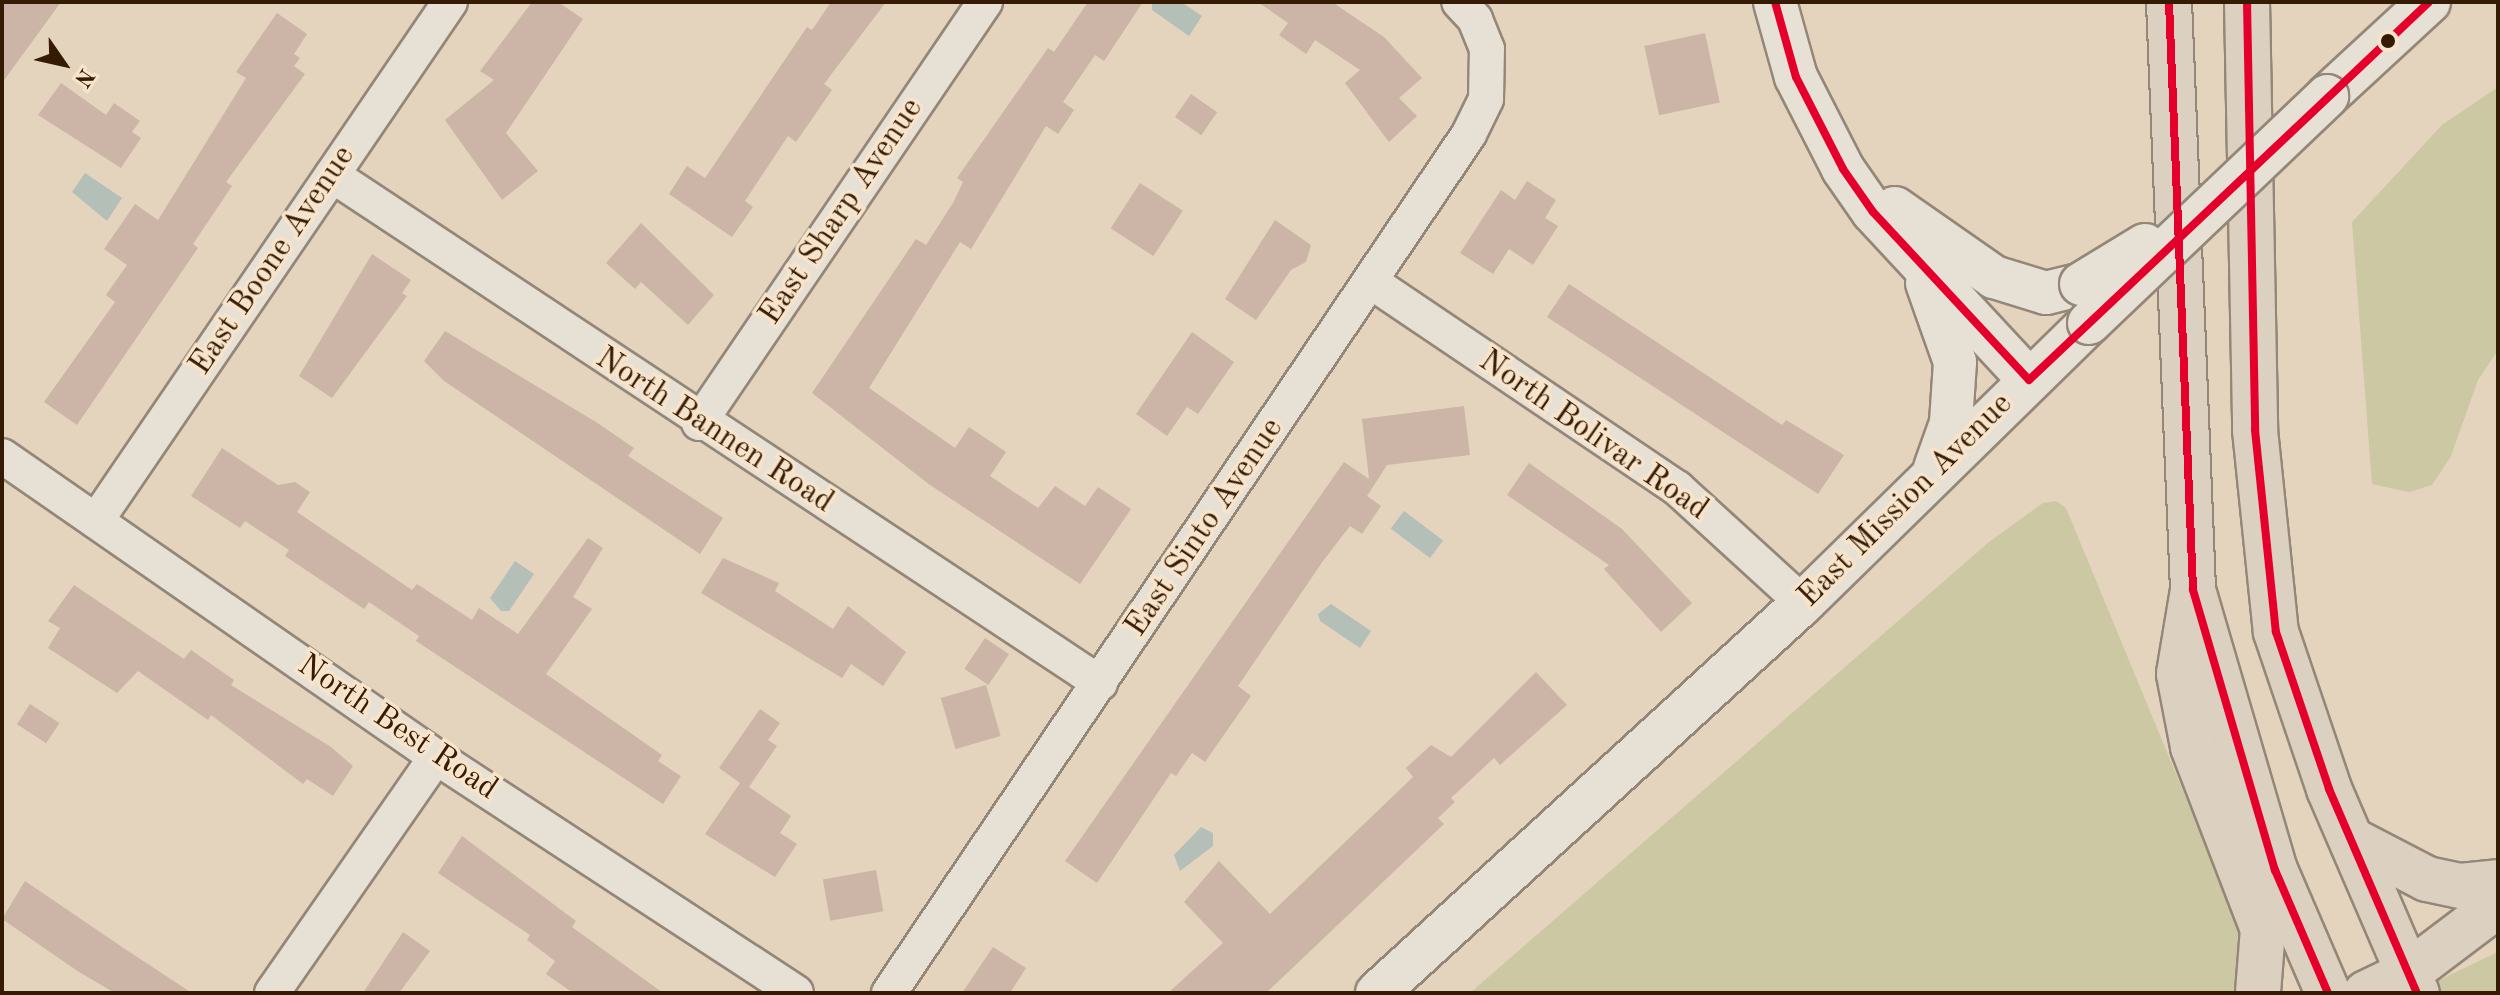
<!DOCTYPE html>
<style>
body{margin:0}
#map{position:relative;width:2500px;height:995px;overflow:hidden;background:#e4d3bd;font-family:"Old Standard TT",serif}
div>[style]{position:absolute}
.green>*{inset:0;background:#cbc8a3}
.water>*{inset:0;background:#b4bfb8;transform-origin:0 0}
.building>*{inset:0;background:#ccb5a6;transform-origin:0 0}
.roads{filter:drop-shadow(2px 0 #948778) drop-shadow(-2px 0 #948778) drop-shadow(0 2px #948778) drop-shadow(0 -2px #948778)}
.minor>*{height:34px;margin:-17px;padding:0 17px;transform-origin:17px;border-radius:17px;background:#e7e0d5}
.tertiary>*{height:42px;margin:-21px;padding:0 21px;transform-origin:21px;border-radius:21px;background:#e7e0d5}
.primary>*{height:44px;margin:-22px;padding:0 22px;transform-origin:22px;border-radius:22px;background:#dcd0c0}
.motorway>*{height:44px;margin:-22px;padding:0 22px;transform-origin:22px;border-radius:22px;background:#dcd0c0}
.bridges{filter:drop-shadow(2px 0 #948778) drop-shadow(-2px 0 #948778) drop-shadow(0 2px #948778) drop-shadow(0 -2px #948778)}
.tertiary-bridge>*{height:42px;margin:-21px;padding:0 21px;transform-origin:21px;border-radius:21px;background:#e7e0d5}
.bus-1>*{height:8px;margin:-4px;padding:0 4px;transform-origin:4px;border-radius:4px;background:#e4002b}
.dots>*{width:22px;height:22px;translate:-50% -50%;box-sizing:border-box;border:4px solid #f7e4ca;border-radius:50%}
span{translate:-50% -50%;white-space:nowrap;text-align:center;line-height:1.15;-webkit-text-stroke:7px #f7e4ca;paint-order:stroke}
.street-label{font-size:32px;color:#351b03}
.frame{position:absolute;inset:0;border:4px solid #351b03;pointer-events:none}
.north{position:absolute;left:24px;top:24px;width:80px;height:80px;-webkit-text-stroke:6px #f7e4ca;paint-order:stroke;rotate:124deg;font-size:22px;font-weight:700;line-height:32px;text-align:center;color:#351b03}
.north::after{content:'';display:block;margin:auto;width:28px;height:36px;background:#351b03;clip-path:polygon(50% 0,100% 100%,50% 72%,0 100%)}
</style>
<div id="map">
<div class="green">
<i style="clip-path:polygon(2498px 87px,2498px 350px,2478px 380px,2451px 456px,2432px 485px,2409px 492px,2372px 484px,2352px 222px,2442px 125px)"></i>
<i style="clip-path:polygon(2056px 501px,2066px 508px,2238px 924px,2242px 957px,2234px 993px,1470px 993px,1989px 542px,2043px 503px)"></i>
<i style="clip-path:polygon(2498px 952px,2498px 993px,2440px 993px,2435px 982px)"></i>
</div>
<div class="water">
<i style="clip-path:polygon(1152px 2px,1181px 2px,1202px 16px,1189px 36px,1152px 10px)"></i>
<i style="clip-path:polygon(85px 173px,122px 198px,107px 221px,72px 192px)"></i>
<i style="left:1404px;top:511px;width:49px;height:22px;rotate:37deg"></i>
<i style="clip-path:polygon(515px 561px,534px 574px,509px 611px,501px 611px,490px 598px)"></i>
<i style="clip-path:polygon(1331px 604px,1371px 631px,1360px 648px,1320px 621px,1318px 614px)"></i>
<i style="clip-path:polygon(1201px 827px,1213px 833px,1213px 846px,1180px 871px,1174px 855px)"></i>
</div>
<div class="building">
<i style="clip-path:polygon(2px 2px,61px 2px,2px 83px)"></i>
<i style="clip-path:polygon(532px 2px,558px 2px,583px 19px,506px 133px,538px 171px,502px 200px,445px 120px,494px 80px,480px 71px)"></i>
<i style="clip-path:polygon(831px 2px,886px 2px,824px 84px,832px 90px,796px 142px,788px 136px,745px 201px,753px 207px,732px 237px,669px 194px,687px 166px,705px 178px,807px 27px,812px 30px)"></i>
<i style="clip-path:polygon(1088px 2px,1143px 2px,1104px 61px,1095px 55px,1063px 102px,1074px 110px,1058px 134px,1046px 126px,971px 249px,960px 242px,869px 388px,955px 448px,969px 427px,1006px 452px,990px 476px,1038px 508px,1055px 486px,1085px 506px,1098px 487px,1131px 509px,1080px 584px,930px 485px,812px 393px,916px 239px,926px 245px,953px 203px,963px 182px,957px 178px,1048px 48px,1054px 52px)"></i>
<i style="clip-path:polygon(1258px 2px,1332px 2px,1384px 37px,1422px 78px,1399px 98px,1417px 116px,1389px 142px,1345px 83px,1360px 70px,1315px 40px,1306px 54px,1279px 35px,1288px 23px)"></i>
<i style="clip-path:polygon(277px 13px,307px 34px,294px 54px,300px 58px,294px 66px,305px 74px,226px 182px,232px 186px,193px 244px,198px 248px,77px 425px,44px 402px,115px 302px,106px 295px,127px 265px,104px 249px,135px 204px,158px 220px,246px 78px,236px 72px)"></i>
<i style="left:1705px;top:33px;width:71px;height:62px;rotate:78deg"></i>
<i style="clip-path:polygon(61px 83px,106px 115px,114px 103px,140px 121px,132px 132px,141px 138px,121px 168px,38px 115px)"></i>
<i style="left:1191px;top:94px;width:32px;height:28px;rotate:35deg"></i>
<i style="clip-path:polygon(1527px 181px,1556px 200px,1545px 218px,1558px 226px,1533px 265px,1509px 249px,1493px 274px,1460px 253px,1501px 190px,1515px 200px)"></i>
<i style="left:1140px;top:183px;width:51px;height:54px;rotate:33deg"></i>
<i style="clip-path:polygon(1275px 220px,1311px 245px,1306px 262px,1291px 270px,1256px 320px,1225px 299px)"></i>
<i style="clip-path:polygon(641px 223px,714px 295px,688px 325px,641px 282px,635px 289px,606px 263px)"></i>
<i style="clip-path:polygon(372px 254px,411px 280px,402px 293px,407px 296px,332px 398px,299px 376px)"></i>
<i style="clip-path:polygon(1569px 284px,1782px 425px,1786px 420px,1844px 455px,1818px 494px,1547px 317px)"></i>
<i style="clip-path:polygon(445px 331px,596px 422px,634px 448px,628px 456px,723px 518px,700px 554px,444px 381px,424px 361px)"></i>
<i style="clip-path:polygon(1192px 332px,1234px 362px,1198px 414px,1187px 407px,1167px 436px,1136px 414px)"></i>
<i style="clip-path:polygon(1464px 406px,1470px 455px,1387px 465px,1367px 496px,1381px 506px,1362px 534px,1350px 526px,1323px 561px,1238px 686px,1251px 696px,1205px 762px,1192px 753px,1176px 776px,1171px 773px,1097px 883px,1065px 861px,1344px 462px,1369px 479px,1362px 419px)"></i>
<i style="clip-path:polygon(222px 448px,278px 485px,295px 482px,310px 492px,297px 512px,412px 590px,417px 584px,472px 620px,479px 608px,518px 634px,588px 538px,603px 548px,573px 597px,592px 609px,546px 674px,662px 755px,658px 761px,681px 776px,663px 804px,416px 641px,419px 636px,369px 602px,364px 609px,285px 556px,289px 550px,245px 521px,240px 528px,191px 496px)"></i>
<i style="clip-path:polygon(1529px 463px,1622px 529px,1692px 603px,1661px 632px,1604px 569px,1609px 565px,1507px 495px)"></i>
<i style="clip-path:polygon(723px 558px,779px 583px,775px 591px,833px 629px,848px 606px,906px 652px,883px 686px,851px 664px,842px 678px,701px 593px)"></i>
<i style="clip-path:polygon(74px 585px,184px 659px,191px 650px,234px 680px,231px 685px,331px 747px,353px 766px,333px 796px,307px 779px,303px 784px,211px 715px,208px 720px,138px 671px,117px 693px,48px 648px,60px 628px,48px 621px)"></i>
<i style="left:985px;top:638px;width:29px;height:37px;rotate:34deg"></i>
<i style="clip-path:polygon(1536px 672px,1567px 705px,1500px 765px,1494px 758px,1451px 798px,1455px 802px,1438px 818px,1444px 824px,1266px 993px,1168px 993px,1223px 943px,1184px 902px,1219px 861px,1270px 914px,1413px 777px,1406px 768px,1431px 745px,1451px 757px)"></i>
<i style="left:986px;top:685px;width:53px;height:47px;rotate:74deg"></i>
<i style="left:30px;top:704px;width:35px;height:24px;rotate:33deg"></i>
<i style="clip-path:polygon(760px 709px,780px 723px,768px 740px,777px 746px,749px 787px,791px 816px,780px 833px,797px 844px,775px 877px,705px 834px,740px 783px,719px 768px)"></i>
<i style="clip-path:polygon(462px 836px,576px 921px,572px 927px,663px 993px,573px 993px,546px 974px,555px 961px,527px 940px,530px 935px,438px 873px)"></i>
<i style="left:876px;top:870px;width:42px;height:54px;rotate:80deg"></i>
<i style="clip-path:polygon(25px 881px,125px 949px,192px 993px,115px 993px,79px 972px,2px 919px)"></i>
<i style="clip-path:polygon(403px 932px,430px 951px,399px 993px,363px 993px)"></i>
<i style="clip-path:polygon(993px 947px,1026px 968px,1010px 993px,962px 993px)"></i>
</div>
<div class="roads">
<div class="minor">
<i style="left:332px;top:175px;width:921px;rotate:33.48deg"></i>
<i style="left:1373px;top:283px;width:367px;rotate:34deg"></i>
<i style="left:1677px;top:488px;width:171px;rotate:42.4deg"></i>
<i style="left:699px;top:423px;width:509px;rotate:-55.81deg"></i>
<i style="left:2px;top:456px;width:528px;rotate:34.74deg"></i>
<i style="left:436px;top:757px;width:430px;rotate:33.2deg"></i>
<i style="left:96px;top:521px;width:628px;rotate:-55.7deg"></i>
<i style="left:272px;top:993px;width:287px;rotate:-55.2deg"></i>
<i style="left:889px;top:993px;width:1036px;rotate:-55.97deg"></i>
<i style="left:1469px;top:134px;width:39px;rotate:-64deg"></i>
<i style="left:1486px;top:99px;width:50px;rotate:-88.9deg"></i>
<i style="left:1487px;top:49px;width:32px;rotate:-112deg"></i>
<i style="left:1475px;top:19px;width:23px;rotate:-133deg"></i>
</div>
<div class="tertiary">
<i style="left:1775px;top:2px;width:78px;rotate:74.4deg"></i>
<i style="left:1796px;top:77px;width:103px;rotate:62.9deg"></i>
<i style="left:1843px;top:169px;width:52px;rotate:55.1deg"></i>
<i style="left:1873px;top:212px;width:229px;rotate:47.1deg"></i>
<i style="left:2327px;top:96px;width:139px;rotate:-42.7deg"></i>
<i style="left:1895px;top:208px;width:121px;rotate:34.9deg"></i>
<i style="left:1994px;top:277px;width:54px;rotate:17.1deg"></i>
<i style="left:2046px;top:293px;width:36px;rotate:-14deg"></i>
<i style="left:1927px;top:283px;width:84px;rotate:70.5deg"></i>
<i style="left:1955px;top:362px;width:61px;rotate:93.8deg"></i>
<i style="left:1951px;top:423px;width:48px;rotate:109.6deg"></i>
<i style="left:1377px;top:993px;width:578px;rotate:-42.47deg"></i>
<i style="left:1803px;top:603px;width:400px;rotate:-44.4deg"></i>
</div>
<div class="primary">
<i style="left:2169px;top:2px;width:588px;rotate:87.66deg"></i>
<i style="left:2193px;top:590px;width:292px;rotate:73.7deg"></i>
<i style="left:2275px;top:870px;width:134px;rotate:66.7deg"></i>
<i style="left:2247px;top:2px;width:428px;rotate:88.9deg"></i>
<i style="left:2255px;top:430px;width:203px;rotate:84.1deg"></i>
<i style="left:2276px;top:632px;width:166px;rotate:71.3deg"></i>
<i style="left:2329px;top:789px;width:222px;rotate:66.7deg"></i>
</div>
<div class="motorway">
<i style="left:2193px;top:590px;width:85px;rotate:99.5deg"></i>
<i style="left:2179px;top:674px;width:74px;rotate:79.1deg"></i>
<i style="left:2193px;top:747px;width:195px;rotate:69deg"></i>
<i style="left:2263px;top:929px;width:64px;rotate:94.5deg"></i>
<i style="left:2354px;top:841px;width:82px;rotate:27.5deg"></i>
<i style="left:2427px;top:879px;width:35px;rotate:12deg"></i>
<i style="left:2461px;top:886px;width:37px;rotate:-6deg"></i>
<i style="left:2366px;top:993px;width:47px;rotate:-25.5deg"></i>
<i style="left:2408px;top:973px;width:113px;rotate:-37.1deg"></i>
</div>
</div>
<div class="bridges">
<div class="tertiary-bridge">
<i style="left:2081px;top:284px;width:75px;rotate:-31.4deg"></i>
<i style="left:2089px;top:323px;width:329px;rotate:-43.6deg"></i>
</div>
</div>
<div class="bus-1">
<i style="left:1775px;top:2px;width:78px;rotate:74.4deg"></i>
<i style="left:1796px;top:77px;width:103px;rotate:62.9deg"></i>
<i style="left:1843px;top:169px;width:52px;rotate:55.1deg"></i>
<i style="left:1873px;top:212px;width:229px;rotate:47.1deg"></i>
<i style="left:2029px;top:380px;width:550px;rotate:-43.38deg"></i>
<i style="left:2169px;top:2px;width:588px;rotate:87.66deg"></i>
<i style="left:2193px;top:590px;width:292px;rotate:73.7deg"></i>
<i style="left:2275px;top:870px;width:134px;rotate:66.7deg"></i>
<i style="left:2247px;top:2px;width:428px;rotate:88.9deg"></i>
<i style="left:2255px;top:430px;width:203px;rotate:84.1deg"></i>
<i style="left:2276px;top:632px;width:166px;rotate:71.3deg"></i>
<i style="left:2329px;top:789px;width:222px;rotate:66.7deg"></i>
</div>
<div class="dots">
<i style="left:2388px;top:41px;background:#351b03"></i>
</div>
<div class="street-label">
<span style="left:842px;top:212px;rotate:-56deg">East Sharp Avenue</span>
<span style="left:273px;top:261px;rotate:-56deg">East Boone Avenue</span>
<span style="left:714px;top:431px;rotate:33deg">North Bannen Road</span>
<span style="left:1593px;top:436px;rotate:35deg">North Bolivar Road</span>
<span style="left:1906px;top:501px;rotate:-45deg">East Mission Avenue</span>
<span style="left:1205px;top:528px;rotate:-56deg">East Sinto Avenue</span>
<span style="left:397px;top:728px;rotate:34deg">North Best Road</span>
</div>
<div class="frame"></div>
<div class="north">N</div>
</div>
